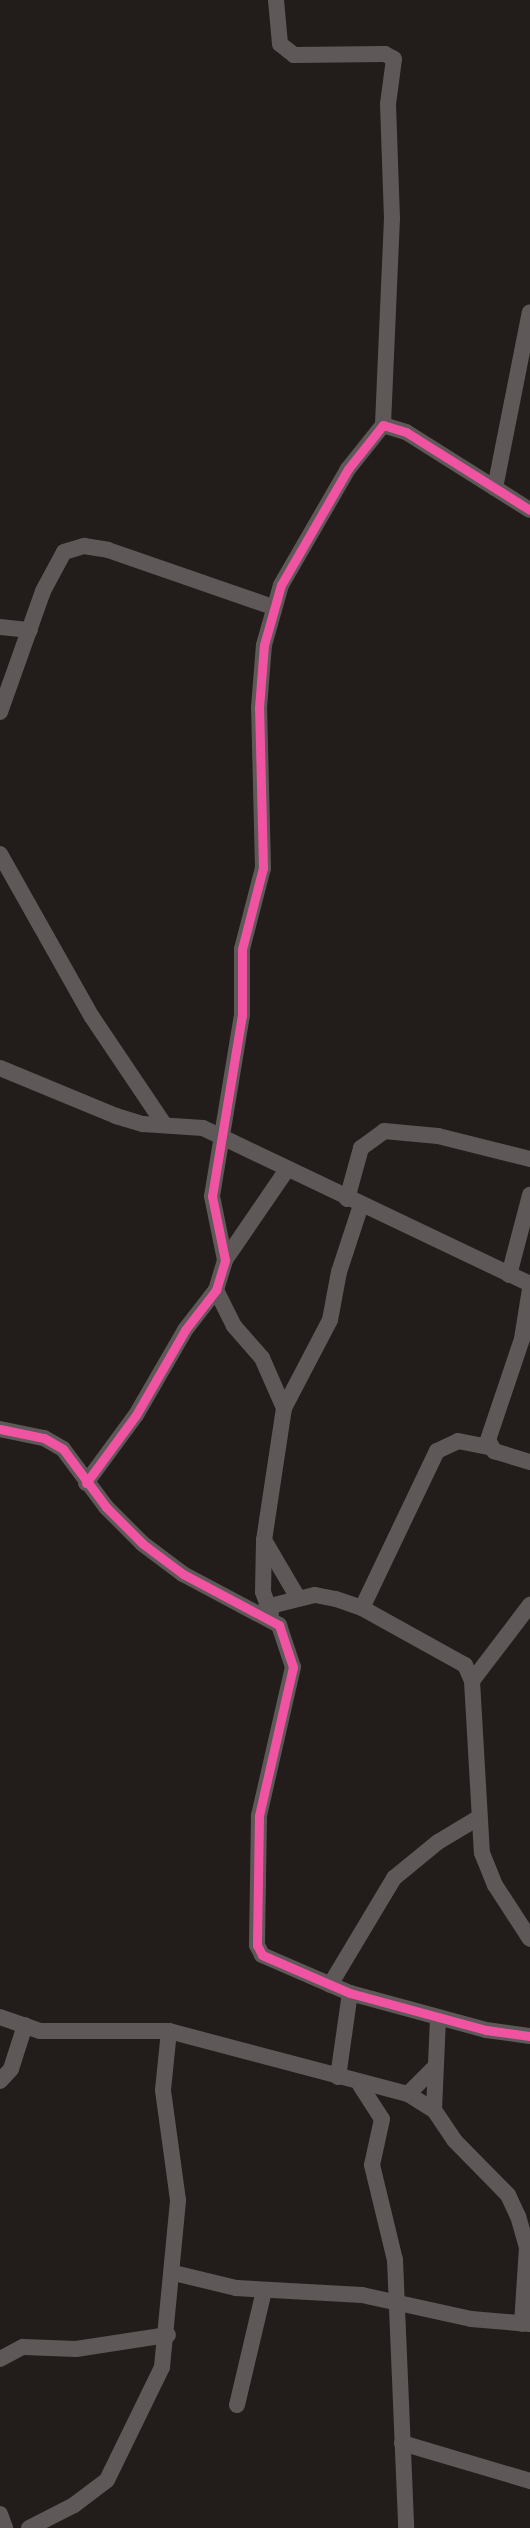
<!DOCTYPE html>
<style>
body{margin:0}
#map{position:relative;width:530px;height:2528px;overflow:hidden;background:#221c1a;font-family:"Nunito Sans",sans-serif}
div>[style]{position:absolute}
.street>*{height:16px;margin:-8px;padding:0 8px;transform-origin:8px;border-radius:8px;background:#5e5958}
.cycleway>*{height:9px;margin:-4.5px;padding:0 4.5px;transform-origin:4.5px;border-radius:4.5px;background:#f153a3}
span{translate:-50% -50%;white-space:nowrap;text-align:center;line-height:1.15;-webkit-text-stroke:4.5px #0b0706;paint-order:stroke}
</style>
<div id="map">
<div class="street">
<i style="left:276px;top:0;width:44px;rotate:84.8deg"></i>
<i style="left:280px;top:44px;width:18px;rotate:38deg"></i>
<i style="left:294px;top:55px;width:91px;rotate:-0.6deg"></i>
<i style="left:385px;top:54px;width:10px;rotate:29deg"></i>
<i style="left:394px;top:59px;width:45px;rotate:97.6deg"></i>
<i style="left:388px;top:104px;width:114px;rotate:88deg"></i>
<i style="left:392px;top:218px;width:207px;rotate:92.5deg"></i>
<i style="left:495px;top:488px;width:179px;rotate:-78.8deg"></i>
<i style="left:0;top:627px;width:30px;rotate:6deg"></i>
<i style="left:0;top:712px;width:128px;rotate:-70.4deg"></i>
<i style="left:43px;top:591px;width:44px;rotate:-61.7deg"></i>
<i style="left:64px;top:552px;width:21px;rotate:-17deg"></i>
<i style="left:84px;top:546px;width:24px;rotate:9deg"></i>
<i style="left:108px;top:550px;width:175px;rotate:19.1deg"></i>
<i style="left:0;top:854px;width:187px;rotate:60.6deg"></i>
<i style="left:92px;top:1017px;width:129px;rotate:56.1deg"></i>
<i style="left:0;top:1068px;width:126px;rotate:22.5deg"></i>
<i style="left:116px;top:1116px;width:28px;rotate:17deg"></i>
<i style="left:143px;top:1124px;width:60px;rotate:3.8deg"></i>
<i style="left:203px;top:1128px;width:362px;rotate:25.5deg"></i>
<i style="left:347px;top:1199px;width:53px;rotate:-74.6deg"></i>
<i style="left:361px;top:1148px;width:29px;rotate:-36deg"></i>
<i style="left:384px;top:1131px;width:54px;rotate:5.3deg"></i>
<i style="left:438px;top:1136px;width:95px;rotate:14deg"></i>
<i style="left:225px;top:1260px;width:108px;rotate:-55.6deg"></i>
<i style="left:509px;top:1275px;width:83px;rotate:-75.3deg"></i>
<i style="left:530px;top:1289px;width:51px;rotate:99.1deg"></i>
<i style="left:522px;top:1339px;width:107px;rotate:108.6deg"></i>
<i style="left:488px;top:1440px;width:13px;rotate:61deg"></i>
<i style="left:494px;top:1451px;width:38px;rotate:17deg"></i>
<i style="left:216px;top:1290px;width:40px;rotate:63.4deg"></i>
<i style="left:234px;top:1326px;width:43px;rotate:48.8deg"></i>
<i style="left:262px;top:1358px;width:55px;rotate:66.3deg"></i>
<i style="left:284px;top:1408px;width:134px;rotate:98.6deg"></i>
<i style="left:264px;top:1540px;width:52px;rotate:91.1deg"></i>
<i style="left:263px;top:1592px;width:23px;rotate:70deg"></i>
<i style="left:284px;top:1408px;width:99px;rotate:-62.4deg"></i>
<i style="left:330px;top:1320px;width:49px;rotate:-79.4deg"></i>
<i style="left:339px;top:1272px;width:71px;rotate:-71.8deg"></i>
<i style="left:0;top:1429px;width:45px;rotate:11.6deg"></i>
<i style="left:44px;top:1438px;width:22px;rotate:30deg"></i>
<i style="left:63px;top:1449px;width:72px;rotate:53.4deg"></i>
<i style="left:106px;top:1507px;width:52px;rotate:45deg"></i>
<i style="left:143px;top:1544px;width:50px;rotate:36.9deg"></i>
<i style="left:183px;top:1574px;width:109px;rotate:28deg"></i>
<i style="left:279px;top:1625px;width:44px;rotate:71.6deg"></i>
<i style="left:293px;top:1667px;width:153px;rotate:102.9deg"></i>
<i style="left:259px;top:1816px;width:129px;rotate:90.9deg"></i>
<i style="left:257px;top:1945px;width:11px;rotate:63deg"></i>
<i style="left:262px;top:1955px;width:96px;rotate:23.4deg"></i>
<i style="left:350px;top:1993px;width:141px;rotate:15.2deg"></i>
<i style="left:486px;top:2030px;width:44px;rotate:7.8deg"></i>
<i style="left:86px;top:1483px;width:84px;rotate:-53.7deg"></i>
<i style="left:136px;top:1415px;width:98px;rotate:-60deg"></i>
<i style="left:185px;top:1330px;width:51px;rotate:-52.2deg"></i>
<i style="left:216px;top:1290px;width:31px;rotate:-73deg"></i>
<i style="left:225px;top:1260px;width:65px;rotate:-101.5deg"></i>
<i style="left:212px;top:1196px;width:183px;rotate:-80.6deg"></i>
<i style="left:242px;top:1015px;width:66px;rotate:-90deg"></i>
<i style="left:242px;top:949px;width:84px;rotate:-75.5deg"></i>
<i style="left:263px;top:868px;width:160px;rotate:-91.4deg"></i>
<i style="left:259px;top:708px;width:63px;rotate:-85.5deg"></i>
<i style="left:264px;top:645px;width:62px;rotate:-74.2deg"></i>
<i style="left:281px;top:585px;width:134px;rotate:-60deg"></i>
<i style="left:348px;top:469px;width:56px;rotate:-51.5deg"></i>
<i style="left:383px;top:425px;width:24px;rotate:17deg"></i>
<i style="left:406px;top:432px;width:146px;rotate:32.2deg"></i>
<i style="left:264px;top:1540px;width:67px;rotate:59.6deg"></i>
<i style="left:266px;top:1607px;width:50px;rotate:-13.8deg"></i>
<i style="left:315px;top:1595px;width:21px;rotate:11deg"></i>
<i style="left:336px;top:1599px;width:28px;rotate:19deg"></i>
<i style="left:362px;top:1608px;width:118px;rotate:29deg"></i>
<i style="left:465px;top:1665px;width:17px;rotate:66deg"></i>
<i style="left:472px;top:1681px;width:172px;rotate:86.7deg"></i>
<i style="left:482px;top:1853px;width:35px;rotate:68deg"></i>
<i style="left:495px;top:1885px;width:64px;rotate:57.1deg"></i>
<i style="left:362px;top:1608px;width:174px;rotate:-64.5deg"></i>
<i style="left:437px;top:1451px;width:23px;rotate:-25deg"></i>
<i style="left:458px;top:1441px;width:33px;rotate:11deg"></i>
<i style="left:472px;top:1681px;width:96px;rotate:-52.7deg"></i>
<i style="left:330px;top:1985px;width:125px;rotate:-59.1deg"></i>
<i style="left:394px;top:1878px;width:57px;rotate:-39.3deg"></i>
<i style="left:438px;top:1842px;width:47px;rotate:-31deg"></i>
<i style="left:0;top:2017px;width:42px;rotate:19.3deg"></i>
<i style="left:40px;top:2031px;width:129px"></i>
<i style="left:169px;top:2031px;width:247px;rotate:14.8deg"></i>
<i style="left:408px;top:2094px;width:31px;rotate:32deg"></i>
<i style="left:434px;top:2110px;width:36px;rotate:56deg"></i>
<i style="left:454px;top:2140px;width:77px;rotate:45.5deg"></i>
<i style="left:508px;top:2195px;width:23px;rotate:65deg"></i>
<i style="left:518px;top:2216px;width:32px;rotate:74deg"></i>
<i style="left:527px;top:2247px;width:77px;rotate:93.7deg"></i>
<i style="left:338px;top:2077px;width:85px;rotate:-81.9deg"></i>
<i style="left:0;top:2081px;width:16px;rotate:-47deg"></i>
<i style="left:11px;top:2069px;width:46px;rotate:-72.3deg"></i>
<i style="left:360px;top:2085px;width:40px;rotate:57.1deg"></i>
<i style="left:382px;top:2119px;width:47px;rotate:102.3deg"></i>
<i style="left:372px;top:2165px;width:98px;rotate:76.4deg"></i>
<i style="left:395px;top:2260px;width:268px;rotate:87.6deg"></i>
<i style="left:408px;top:2094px;width:35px;rotate:-45deg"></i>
<i style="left:434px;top:2110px;width:93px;rotate:-87.5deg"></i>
<i style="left:174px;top:2273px;width:64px;rotate:13.6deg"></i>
<i style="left:236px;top:2288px;width:126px;rotate:3.2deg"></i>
<i style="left:362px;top:2295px;width:112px;rotate:12.4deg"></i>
<i style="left:471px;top:2319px;width:59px;rotate:4.8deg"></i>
<i style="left:0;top:2359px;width:26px;rotate:-28deg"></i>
<i style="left:23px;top:2347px;width:53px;rotate:2.2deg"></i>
<i style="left:76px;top:2349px;width:93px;rotate:-8.7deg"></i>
<i style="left:237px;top:2405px;width:117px;rotate:-76.7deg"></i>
<i style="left:402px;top:2443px;width:134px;rotate:16.5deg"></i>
<i style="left:0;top:2514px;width:15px;rotate:70deg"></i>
<i style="left:29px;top:2528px;width:51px;rotate:-27.1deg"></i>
<i style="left:74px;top:2505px;width:41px;rotate:-37.1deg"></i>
<i style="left:107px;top:2480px;width:126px;rotate:-64deg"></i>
<i style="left:162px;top:2367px;width:168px;rotate:-84.5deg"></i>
<i style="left:178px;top:2200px;width:111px;rotate:-97.8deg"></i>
<i style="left:163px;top:2090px;width:59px;rotate:-84.2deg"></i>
</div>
<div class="cycleway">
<i style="left:0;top:1429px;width:45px;rotate:11.6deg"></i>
<i style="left:44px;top:1438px;width:22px;rotate:30deg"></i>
<i style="left:63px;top:1449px;width:72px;rotate:53.4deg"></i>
<i style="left:106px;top:1507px;width:52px;rotate:45deg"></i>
<i style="left:143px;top:1544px;width:50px;rotate:36.9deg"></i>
<i style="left:183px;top:1574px;width:109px;rotate:28deg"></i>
<i style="left:279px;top:1625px;width:44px;rotate:71.6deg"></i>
<i style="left:293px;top:1667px;width:153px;rotate:102.9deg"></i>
<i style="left:259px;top:1816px;width:129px;rotate:90.9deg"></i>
<i style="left:257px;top:1945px;width:11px;rotate:63deg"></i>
<i style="left:262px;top:1955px;width:96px;rotate:23.4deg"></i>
<i style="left:350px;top:1993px;width:141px;rotate:15.2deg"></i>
<i style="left:486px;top:2030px;width:44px;rotate:7.8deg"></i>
<i style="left:86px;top:1483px;width:84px;rotate:-53.7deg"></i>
<i style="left:136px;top:1415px;width:98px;rotate:-60deg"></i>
<i style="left:185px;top:1330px;width:51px;rotate:-52.2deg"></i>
<i style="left:216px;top:1290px;width:31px;rotate:-73deg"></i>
<i style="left:225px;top:1260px;width:65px;rotate:-101.5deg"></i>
<i style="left:212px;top:1196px;width:183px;rotate:-80.6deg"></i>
<i style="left:242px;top:1015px;width:66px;rotate:-90deg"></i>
<i style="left:242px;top:949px;width:84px;rotate:-75.5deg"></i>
<i style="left:263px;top:868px;width:160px;rotate:-91.4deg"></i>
<i style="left:259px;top:708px;width:63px;rotate:-85.5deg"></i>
<i style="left:264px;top:645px;width:62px;rotate:-74.2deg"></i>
<i style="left:281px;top:585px;width:134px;rotate:-60deg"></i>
<i style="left:348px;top:469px;width:56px;rotate:-51.5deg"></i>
<i style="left:383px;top:425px;width:24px;rotate:17deg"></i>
<i style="left:406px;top:432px;width:146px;rotate:32.2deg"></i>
</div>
</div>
